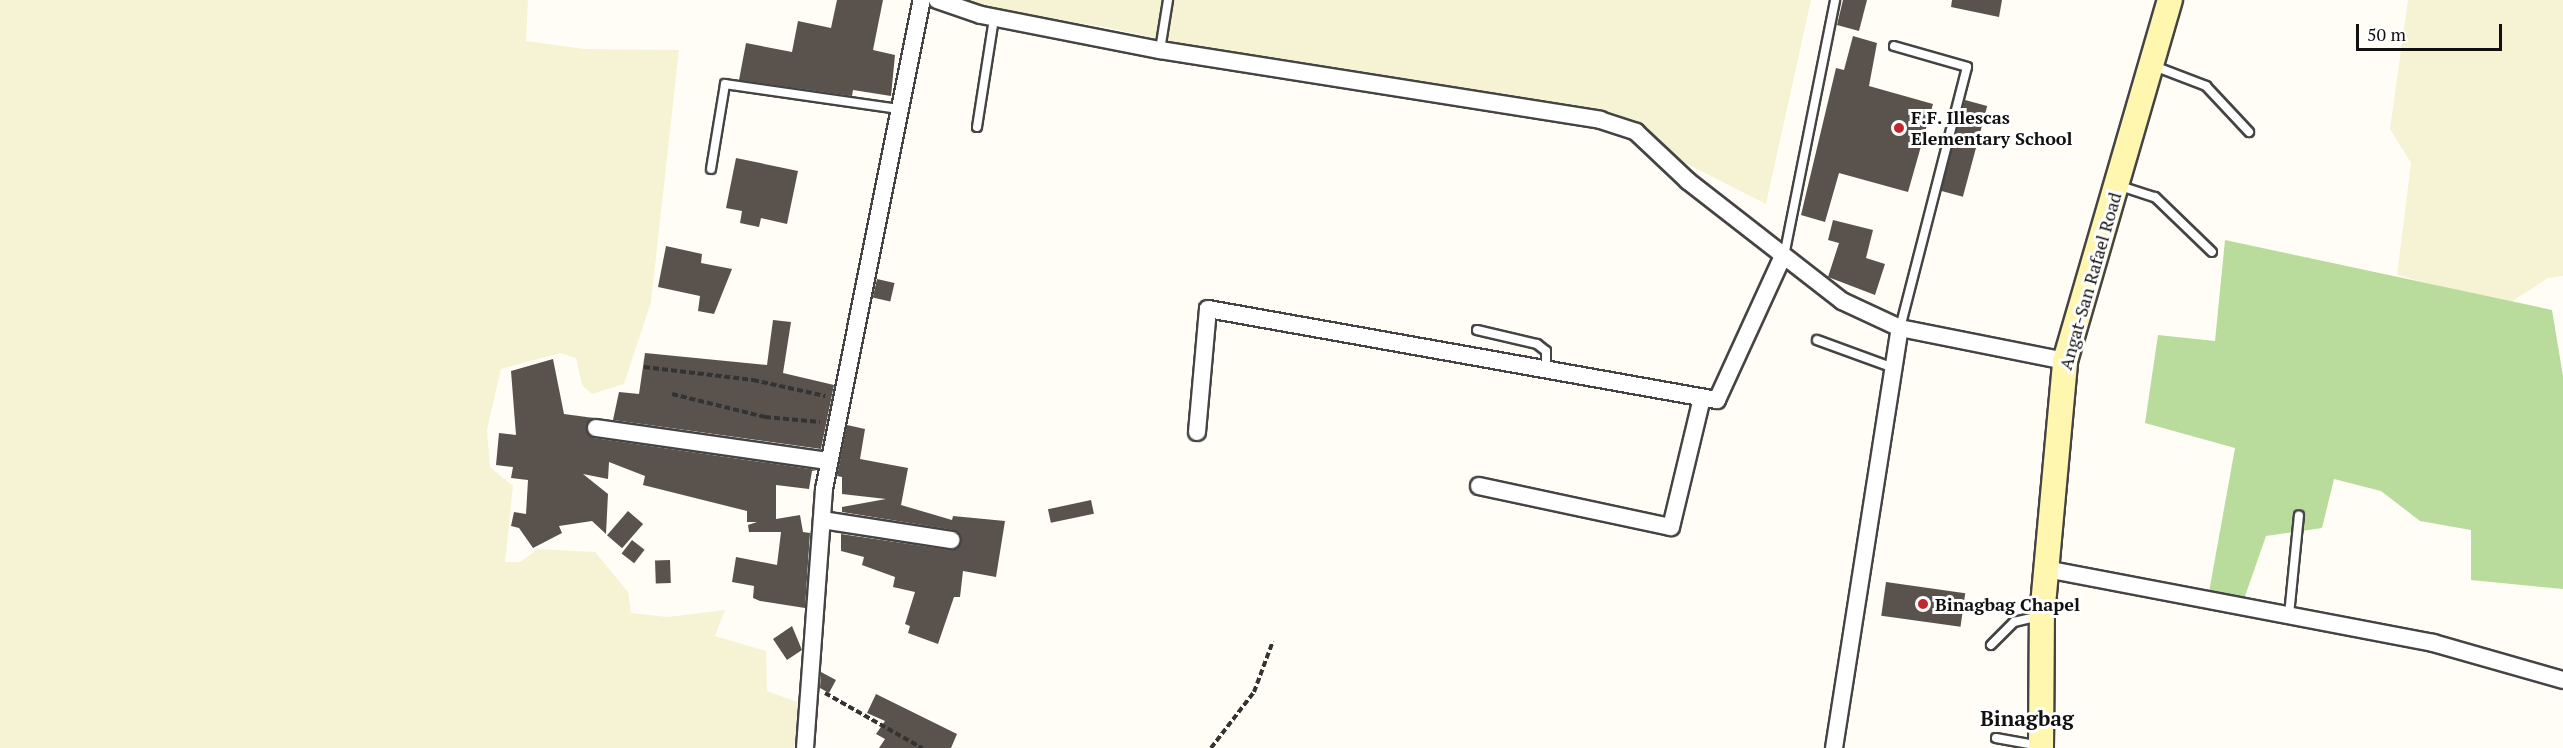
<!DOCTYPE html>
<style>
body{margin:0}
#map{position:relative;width:2563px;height:748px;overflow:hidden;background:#fffdf5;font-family:"PT Serif",serif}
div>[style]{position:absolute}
.farmland>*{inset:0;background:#f6f3d4}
.forest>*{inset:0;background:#b9dc9c}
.building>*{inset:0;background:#5a524d;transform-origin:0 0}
.path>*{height:4px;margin-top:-2px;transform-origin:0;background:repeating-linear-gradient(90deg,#333 0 6px,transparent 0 9px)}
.roads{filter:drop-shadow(2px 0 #444) drop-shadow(-2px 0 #444) drop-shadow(0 2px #444) drop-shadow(0 -2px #444)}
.lane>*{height:8px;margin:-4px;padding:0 4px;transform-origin:4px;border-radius:4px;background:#fff}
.street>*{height:16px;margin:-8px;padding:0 8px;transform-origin:8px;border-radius:8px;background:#fff}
.secondary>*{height:24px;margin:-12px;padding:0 12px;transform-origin:12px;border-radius:12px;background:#fff6b0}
.dots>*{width:16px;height:16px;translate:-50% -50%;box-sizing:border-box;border:3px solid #fff;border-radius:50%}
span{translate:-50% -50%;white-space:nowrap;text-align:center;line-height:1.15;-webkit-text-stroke:6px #fff;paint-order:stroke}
.poi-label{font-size:18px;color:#111;font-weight:700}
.left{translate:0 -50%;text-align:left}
.street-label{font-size:18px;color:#111}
.quarter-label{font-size:21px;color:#111;font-weight:700}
.scale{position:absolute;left:2356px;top:24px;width:146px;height:27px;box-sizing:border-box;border:3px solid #111;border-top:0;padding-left:8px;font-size:18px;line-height:21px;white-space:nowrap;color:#111;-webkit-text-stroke:4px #fff;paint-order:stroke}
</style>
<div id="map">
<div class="farmland">
<i style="clip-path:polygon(0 0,528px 0,526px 41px,584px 49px,679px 50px,651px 302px,624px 384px,592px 394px,582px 385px,576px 358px,560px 353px,501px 369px,487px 429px,490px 467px,513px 486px,505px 562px,520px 562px,538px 549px,595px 552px,628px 592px,631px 613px,668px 617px,725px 610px,715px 636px,766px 651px,767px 691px,800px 703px,794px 748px,0 748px)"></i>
<i style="clip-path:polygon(963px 0,1811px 0,1766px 204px,1681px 161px,1627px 119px,1201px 48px,1100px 26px,983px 9px)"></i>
<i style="clip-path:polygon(2408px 0,2563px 0,2563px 276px,2548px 278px,2508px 304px,2397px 275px,2411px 163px,2390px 129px)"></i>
</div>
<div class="forest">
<i style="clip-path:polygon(2225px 240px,2552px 310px,2563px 376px,2563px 589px,2471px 580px,2471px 530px,2420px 521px,2381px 491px,2334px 479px,2322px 528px,2266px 536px,2244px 599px,2209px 592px,2235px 448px,2145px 423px,2158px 335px,2215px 341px)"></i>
</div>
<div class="building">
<i style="clip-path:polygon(837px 0,883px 0,873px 50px,895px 55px,891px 96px,853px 90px,852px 96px,739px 80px,746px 43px,792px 52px,798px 21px,831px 28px)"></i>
<i style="clip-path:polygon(1843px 0,1867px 0,1859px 31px,1837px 25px)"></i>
<i style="clip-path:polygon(1952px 0,2002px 0,1999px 17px,1951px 7px)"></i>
<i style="clip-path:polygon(1853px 36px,1877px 43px,1869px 86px,1933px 104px,1908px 192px,1839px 173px,1825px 222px,1801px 215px,1836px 68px,1844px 70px)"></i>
<i style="left:1965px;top:100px;width:23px;height:94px;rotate:15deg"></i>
<i style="clip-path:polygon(736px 158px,798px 171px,787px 224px,761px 218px,759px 227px,740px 223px,742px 211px,726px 208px)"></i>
<i style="clip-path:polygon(1833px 220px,1873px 230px,1866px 258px,1885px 264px,1875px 295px,1828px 277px,1839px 243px,1828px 240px)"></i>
<i style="clip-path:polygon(666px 246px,702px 254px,701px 263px,732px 269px,714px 314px,698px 311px,700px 296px,658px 287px)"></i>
<i style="left:877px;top:279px;width:18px;height:19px;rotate:13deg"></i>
<i style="clip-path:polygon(773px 320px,791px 322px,783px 373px,834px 385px,821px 449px,613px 420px,619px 392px,639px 394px,645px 353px,767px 365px)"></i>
<i style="clip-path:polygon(553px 359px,564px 414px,594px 418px,586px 427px,594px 438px,817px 470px,812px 471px,809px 489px,776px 485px,776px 519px,800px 515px,803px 532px,810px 533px,805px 608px,760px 601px,753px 598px,754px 586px,732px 582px,736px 557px,777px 565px,781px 532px,749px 532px,748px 525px,757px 522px,747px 522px,747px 511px,643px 485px,645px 476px,609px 462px,608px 479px,583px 474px,608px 494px,606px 534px,592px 521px,559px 526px,562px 533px,533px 548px,519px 528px,511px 526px,514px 512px,526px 514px,528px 480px,511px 478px,513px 467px,496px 465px,499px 433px,516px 435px,511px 371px)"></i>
<i style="clip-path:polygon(847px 425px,865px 429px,860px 459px,908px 468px,901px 505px,952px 520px,953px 516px,1005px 521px,996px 577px,963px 571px,960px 597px,954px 597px,938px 644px,908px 633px,910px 626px,905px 624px,915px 592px,893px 587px,895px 577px,862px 565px,864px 557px,841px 551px,841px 534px,950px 550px,959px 546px,961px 536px,953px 530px,842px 512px,842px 507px,886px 499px,842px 494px,842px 477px,837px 476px)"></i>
<i style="left:1091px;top:500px;width:14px;height:44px;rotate:78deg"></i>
<i style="left:628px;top:511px;width:20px;height:32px;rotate:41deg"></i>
<i style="left:632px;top:540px;width:16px;height:17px;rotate:38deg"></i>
<i style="left:670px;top:560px;width:23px;height:15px;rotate:88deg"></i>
<i style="left:1886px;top:582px;width:80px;height:34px;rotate:8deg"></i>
<i style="clip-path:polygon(792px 626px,802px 650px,787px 660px,773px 639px)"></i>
<i style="clip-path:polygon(821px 672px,836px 680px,829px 693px,820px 688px)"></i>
<i style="clip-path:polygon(876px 694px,957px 734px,951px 748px,879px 748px,885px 739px,876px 734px,885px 721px,867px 713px)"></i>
</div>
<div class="path">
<i style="left:644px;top:367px;width:110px;rotate:6.8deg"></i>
<i style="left:753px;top:380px;width:74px;rotate:12.5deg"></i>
<i style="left:672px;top:394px;width:96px;rotate:13.9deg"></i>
<i style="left:765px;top:417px;width:55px;rotate:5.2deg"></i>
<i style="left:825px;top:693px;width:112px;rotate:29.6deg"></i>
<i style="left:1211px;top:748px;width:71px;rotate:-52.5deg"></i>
<i style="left:1254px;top:692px;width:54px;rotate:-69.6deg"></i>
</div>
<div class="roads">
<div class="lane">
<i style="left:1894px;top:46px;width:76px;rotate:16deg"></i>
<i style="left:1967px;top:67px;width:269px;rotate:104.4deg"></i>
<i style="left:1160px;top:50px;width:51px;rotate:-80.9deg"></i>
<i style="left:2154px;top:66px;width:56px;rotate:21deg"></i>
<i style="left:2206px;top:86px;width:63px;rotate:46.9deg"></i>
<i style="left:977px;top:127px;width:110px;rotate:-81.1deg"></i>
<i style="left:711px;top:169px;width:86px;rotate:-80.6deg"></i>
<i style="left:725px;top:84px;width:175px;rotate:8.2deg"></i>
<i style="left:2117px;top:185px;width:40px;rotate:18deg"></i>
<i style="left:2155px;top:197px;width:79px;rotate:44deg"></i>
<i style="left:1784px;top:256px;width:261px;rotate:-78.7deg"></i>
<i style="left:1477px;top:330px;width:62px;rotate:13.1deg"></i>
<i style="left:1537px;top:344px;width:11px;rotate:38deg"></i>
<i style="left:1546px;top:351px;width:19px;rotate:90deg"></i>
<i style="left:1817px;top:340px;width:82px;rotate:20deg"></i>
<i style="left:2289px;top:615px;width:100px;rotate:-84.3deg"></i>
<i style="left:1991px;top:645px;width:33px;rotate:-45deg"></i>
<i style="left:2014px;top:622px;width:28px;rotate:-13deg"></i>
<i style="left:1996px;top:738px;width:45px;rotate:10.3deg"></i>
</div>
<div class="street">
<i style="left:937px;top:0;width:46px;rotate:18.8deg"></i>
<i style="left:981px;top:15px;width:182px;rotate:11.1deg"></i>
<i style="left:1160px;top:50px;width:446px;rotate:9deg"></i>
<i style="left:1600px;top:120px;width:38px;rotate:18deg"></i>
<i style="left:1636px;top:132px;width:71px;rotate:43.3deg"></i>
<i style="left:1688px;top:181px;width:195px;rotate:37.9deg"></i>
<i style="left:1842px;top:301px;width:64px;rotate:25deg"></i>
<i style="left:1900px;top:328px;width:168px;rotate:11.3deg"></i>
<i style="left:596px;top:428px;width:235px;rotate:8.1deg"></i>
<i style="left:1197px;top:432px;width:123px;rotate:-84.9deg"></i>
<i style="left:1208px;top:309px;width:517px;rotate:10.14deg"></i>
<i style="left:1717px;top:400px;width:158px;rotate:-65.4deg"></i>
<i style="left:1479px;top:486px;width:196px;rotate:12.1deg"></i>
<i style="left:1671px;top:527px;width:133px;rotate:-76.5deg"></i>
<i style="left:822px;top:520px;width:131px;rotate:8.8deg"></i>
<i style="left:2046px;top:569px;width:394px;rotate:10.8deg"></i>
<i style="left:2433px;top:643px;width:135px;rotate:15.9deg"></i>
<i style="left:805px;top:748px;width:260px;rotate:-85.8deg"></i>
<i style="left:824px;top:489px;width:499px;rotate:-78.7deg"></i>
<i style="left:1834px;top:748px;width:425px;rotate:-81.1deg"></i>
</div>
<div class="secondary">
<i style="left:2041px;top:748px;width:132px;rotate:-89.6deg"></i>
<i style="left:2042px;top:616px;width:256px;rotate:-84.8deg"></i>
<i style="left:2065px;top:361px;width:376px;rotate:-73.8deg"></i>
</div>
</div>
<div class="dots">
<i style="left:1899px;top:128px;background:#c4262e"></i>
<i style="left:1923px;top:604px;background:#c4262e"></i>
</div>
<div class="poi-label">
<span class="left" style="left:1911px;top:128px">F.F. Illescas<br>Elementary School</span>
<span class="left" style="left:1935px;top:604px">Binagbag Chapel</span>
</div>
<div class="street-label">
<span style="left:2090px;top:281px;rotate:-74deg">Angat-San Rafael Road</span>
</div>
<div class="quarter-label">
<span style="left:2027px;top:718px">Binagbag</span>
</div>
<div class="scale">50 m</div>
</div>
